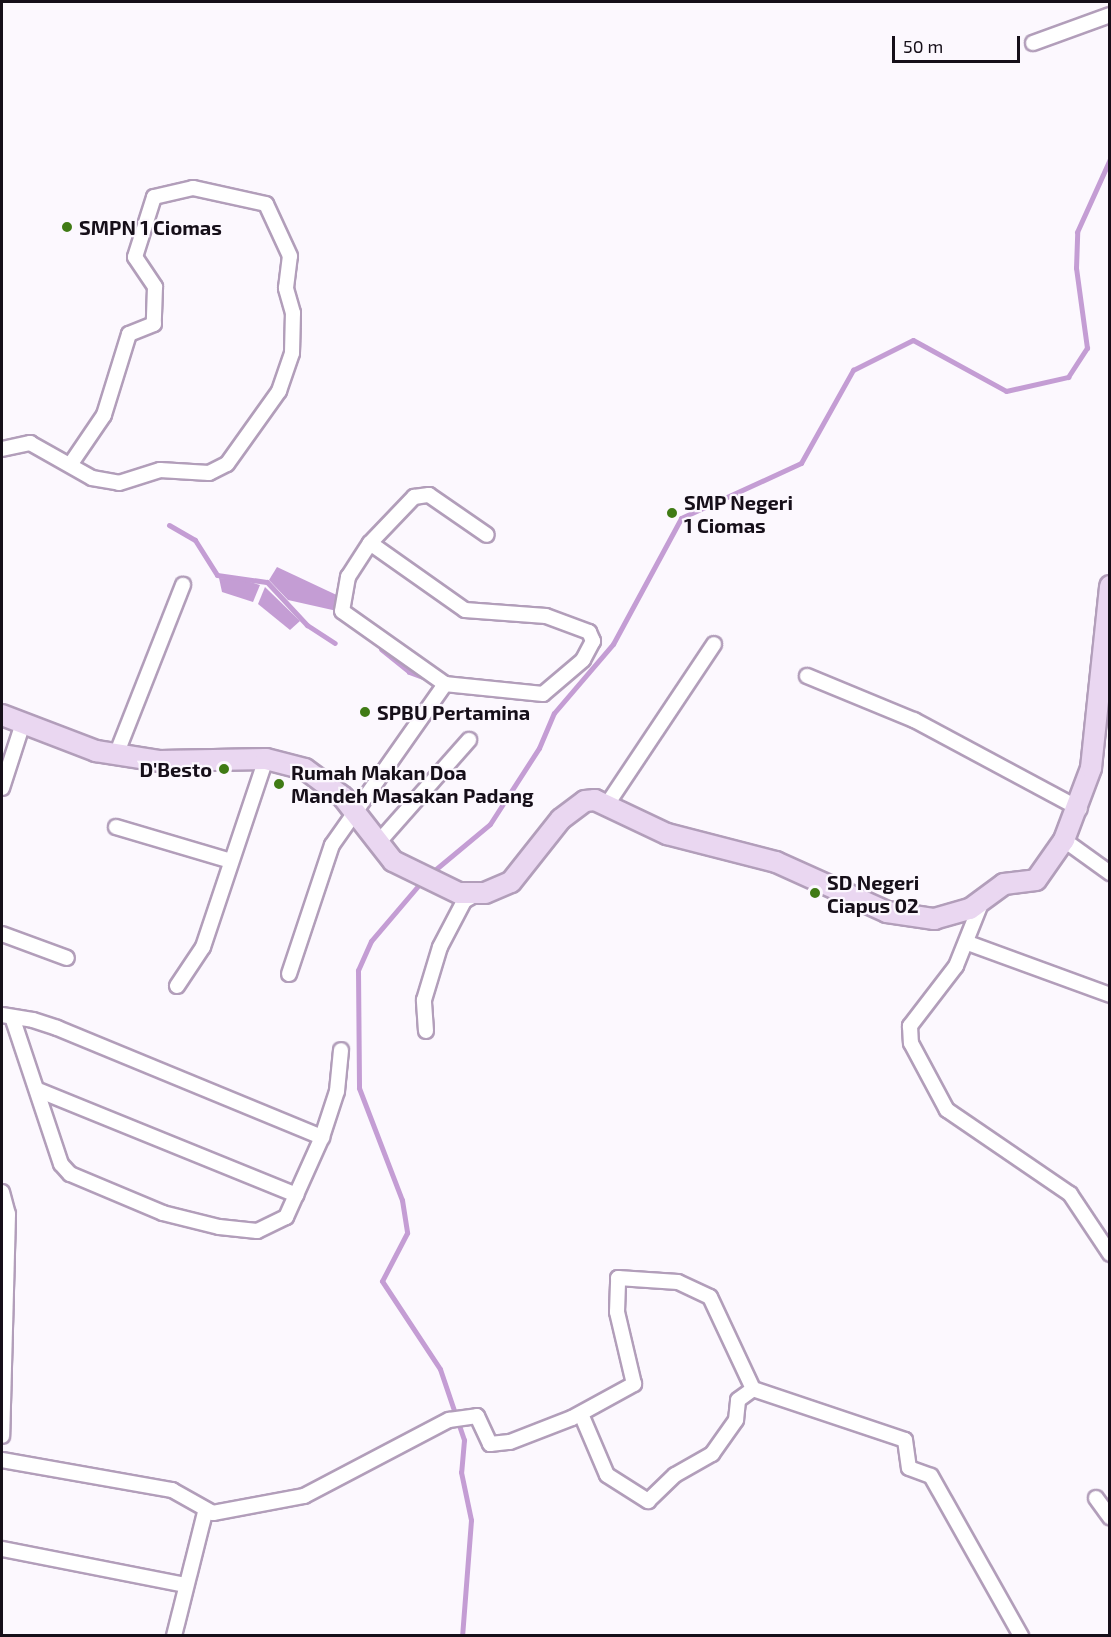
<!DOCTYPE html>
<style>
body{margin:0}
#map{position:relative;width:1111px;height:1637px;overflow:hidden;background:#fcf8fe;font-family:"Exo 2",sans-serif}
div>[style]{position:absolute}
.water>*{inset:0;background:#c49dd4}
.stream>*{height:5px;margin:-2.5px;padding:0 2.5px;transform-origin:2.5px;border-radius:2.5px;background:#c49dd4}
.roads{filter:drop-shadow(2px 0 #b29eba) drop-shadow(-2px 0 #b29eba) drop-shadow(0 2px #b29eba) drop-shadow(0 -2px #b29eba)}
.street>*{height:14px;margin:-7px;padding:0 7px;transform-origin:7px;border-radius:7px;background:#fff}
.secondary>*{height:20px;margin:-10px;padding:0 10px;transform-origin:10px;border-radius:10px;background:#ead7f1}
.dots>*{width:16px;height:16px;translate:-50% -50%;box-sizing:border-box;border:3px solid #fcf8fe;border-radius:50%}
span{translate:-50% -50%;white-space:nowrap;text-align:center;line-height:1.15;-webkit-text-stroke:4.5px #fcf8fe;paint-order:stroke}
.poi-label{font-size:20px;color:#160f19;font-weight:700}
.left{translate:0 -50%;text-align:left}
.right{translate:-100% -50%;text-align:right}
.frame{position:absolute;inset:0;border:3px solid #160f19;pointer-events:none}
.scale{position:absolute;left:892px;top:36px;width:128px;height:27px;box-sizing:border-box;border:3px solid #160f19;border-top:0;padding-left:8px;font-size:18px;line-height:21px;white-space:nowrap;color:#160f19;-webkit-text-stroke:4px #fcf8fe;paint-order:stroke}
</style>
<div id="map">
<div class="water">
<i style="clip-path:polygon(277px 567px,343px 598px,337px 611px,288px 600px,269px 580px)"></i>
<i style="clip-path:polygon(219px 578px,240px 579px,260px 585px,253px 602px,222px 592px)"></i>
<i style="clip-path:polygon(265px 587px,300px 621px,290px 630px,258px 604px)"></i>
</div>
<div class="stream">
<i style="left:169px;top:525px;width:30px;rotate:30deg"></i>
<i style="left:195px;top:540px;width:41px;rotate:57.8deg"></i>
<i style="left:217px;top:575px;width:50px;rotate:8deg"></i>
<i style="left:267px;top:582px;width:59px;rotate:47.1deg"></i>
<i style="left:307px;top:625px;width:33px;rotate:33deg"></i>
<i style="left:381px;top:649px;width:36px;rotate:39deg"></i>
<i style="left:409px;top:672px;width:23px;rotate:20deg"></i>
<i style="left:430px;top:874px;width:78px;rotate:-39.8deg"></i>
<i style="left:490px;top:824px;width:90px;rotate:-57.2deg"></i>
<i style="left:539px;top:748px;width:38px;rotate:-67deg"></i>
<i style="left:554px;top:713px;width:91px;rotate:-49.5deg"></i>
<i style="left:613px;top:644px;width:143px;rotate:-61.6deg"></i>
<i style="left:681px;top:518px;width:132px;rotate:-24.6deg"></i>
<i style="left:801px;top:463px;width:107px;rotate:-60.8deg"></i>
<i style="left:853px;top:370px;width:67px;rotate:-26.6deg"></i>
<i style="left:913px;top:340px;width:106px;rotate:28.7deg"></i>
<i style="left:1006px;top:391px;width:64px;rotate:-12.7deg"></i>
<i style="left:1068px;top:377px;width:35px;rotate:-57deg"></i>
<i style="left:1087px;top:348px;width:81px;rotate:-97.8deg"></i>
<i style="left:1076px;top:268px;width:36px;rotate:-88deg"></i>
<i style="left:1077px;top:232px;width:80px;rotate:-65.7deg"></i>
<i style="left:423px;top:880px;width:80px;rotate:130.4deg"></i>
<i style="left:371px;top:941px;width:32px;rotate:114deg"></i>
<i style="left:358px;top:970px;width:118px;rotate:89.5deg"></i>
<i style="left:359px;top:1088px;width:120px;rotate:69deg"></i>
<i style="left:402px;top:1200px;width:33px;rotate:81deg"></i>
<i style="left:407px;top:1233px;width:54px;rotate:117.5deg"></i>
<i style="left:382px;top:1281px;width:105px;rotate:56.6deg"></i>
<i style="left:440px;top:1369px;width:75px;rotate:71.3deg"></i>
<i style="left:464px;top:1440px;width:32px;rotate:95deg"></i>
<i style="left:461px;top:1472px;width:49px;rotate:78.2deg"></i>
<i style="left:471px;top:1520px;width:116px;rotate:94.4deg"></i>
</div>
<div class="roads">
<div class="street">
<i style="left:1033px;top:43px;width:82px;rotate:-20deg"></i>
<i style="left:2px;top:449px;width:29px;rotate:-12deg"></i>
<i style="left:30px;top:443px;width:71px;rotate:29.4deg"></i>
<i style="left:92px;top:478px;width:27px;rotate:10deg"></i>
<i style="left:119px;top:483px;width:43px;rotate:-17.6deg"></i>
<i style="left:160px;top:470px;width:49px;rotate:3.5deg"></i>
<i style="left:209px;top:473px;width:20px;rotate:-27deg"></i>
<i style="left:227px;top:464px;width:90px;rotate:-54.5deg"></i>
<i style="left:279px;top:391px;width:40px;rotate:-71.1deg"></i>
<i style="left:292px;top:353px;width:40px;rotate:-88.6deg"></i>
<i style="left:293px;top:313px;width:26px;rotate:-106deg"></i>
<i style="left:286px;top:288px;width:32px;rotate:-83deg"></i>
<i style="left:290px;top:256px;width:57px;rotate:-114.8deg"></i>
<i style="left:266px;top:204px;width:75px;rotate:-167.6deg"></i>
<i style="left:193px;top:188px;width:40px;rotate:167deg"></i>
<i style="left:154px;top:197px;width:63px;rotate:107.6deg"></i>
<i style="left:135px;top:257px;width:36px;rotate:56deg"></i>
<i style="left:155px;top:287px;width:37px;rotate:92deg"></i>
<i style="left:154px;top:324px;width:27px;rotate:158deg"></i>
<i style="left:129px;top:334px;width:85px;rotate:107.2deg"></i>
<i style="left:104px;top:415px;width:57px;rotate:124.2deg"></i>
<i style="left:370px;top:543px;width:116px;rotate:35.2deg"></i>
<i style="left:465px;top:610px;width:81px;rotate:4.2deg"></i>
<i style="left:546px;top:616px;width:46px;rotate:20.4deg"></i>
<i style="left:589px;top:632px;width:10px;rotate:66deg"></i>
<i style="left:593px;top:641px;width:21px;rotate:118deg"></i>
<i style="left:583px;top:660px;width:52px;rotate:139.6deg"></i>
<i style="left:543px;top:694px;width:99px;rotate:-174.2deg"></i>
<i style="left:445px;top:684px;width:126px;rotate:-144.7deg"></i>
<i style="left:342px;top:611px;width:35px;rotate:-80deg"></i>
<i style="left:348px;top:577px;width:40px;rotate:-57.1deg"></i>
<i style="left:370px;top:543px;width:64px;rotate:-46.3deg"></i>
<i style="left:414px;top:497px;width:15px;rotate:-8deg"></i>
<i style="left:429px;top:495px;width:70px;rotate:34.6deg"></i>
<i style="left:807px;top:676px;width:116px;rotate:22.4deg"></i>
<i style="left:914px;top:720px;width:188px;rotate:28.2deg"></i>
<i style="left:116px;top:755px;width:183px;rotate:-68.5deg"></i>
<i style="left:2px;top:788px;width:65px;rotate:-72.1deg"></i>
<i style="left:608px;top:803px;width:191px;rotate:-56.3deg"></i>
<i style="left:116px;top:827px;width:120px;rotate:16.5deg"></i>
<i style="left:1064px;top:840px;width:57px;rotate:35.7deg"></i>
<i style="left:377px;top:844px;width:139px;rotate:-48.5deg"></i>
<i style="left:982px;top:901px;width:70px;rotate:111.8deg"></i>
<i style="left:956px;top:966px;width:76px;rotate:127.5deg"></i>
<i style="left:910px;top:1026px;width:17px;rotate:87deg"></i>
<i style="left:911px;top:1043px;width:76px;rotate:61.8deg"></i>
<i style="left:947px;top:1110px;width:149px;rotate:34.3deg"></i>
<i style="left:1070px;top:1194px;width:72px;rotate:56.3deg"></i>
<i style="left:2px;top:934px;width:69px;rotate:20.3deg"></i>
<i style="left:968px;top:943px;width:151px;rotate:20.1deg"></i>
<i style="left:289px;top:974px;width:136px;rotate:-71.6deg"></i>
<i style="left:332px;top:845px;width:197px;rotate:-54.9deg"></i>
<i style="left:177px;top:986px;width:47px;rotate:-56.3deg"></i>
<i style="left:203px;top:947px;width:198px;rotate:-71.5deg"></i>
<i style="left:2px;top:1015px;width:31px;rotate:9deg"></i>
<i style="left:33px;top:1020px;width:25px;rotate:18deg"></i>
<i style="left:57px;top:1028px;width:287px;rotate:22.4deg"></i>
<i style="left:322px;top:1137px;width:88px;rotate:114.2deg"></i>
<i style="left:286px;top:1217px;width:32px;rotate:154deg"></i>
<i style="left:257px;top:1231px;width:38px;rotate:-174deg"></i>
<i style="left:219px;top:1227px;width:58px;rotate:-166deg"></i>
<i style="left:163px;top:1213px;width:101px;rotate:-157.2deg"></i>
<i style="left:70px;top:1174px;width:13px;rotate:-132deg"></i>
<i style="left:61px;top:1164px;width:155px;rotate:-108.4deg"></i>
<i style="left:426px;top:1031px;width:31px;rotate:-94deg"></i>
<i style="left:424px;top:1000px;width:55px;rotate:-73.2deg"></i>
<i style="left:440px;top:947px;width:52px;rotate:-62.4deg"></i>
<i style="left:464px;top:901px;width:14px;rotate:-30deg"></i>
<i style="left:38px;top:1090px;width:279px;rotate:22.1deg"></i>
<i style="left:322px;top:1137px;width:48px;rotate:-71.9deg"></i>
<i style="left:337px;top:1091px;width:41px;rotate:-84.4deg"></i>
<i style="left:2px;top:1192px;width:23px;rotate:75deg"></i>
<i style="left:8px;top:1214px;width:222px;rotate:91.5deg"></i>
<i style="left:581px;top:1414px;width:66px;rotate:66.9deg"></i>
<i style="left:607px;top:1475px;width:49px;rotate:32.4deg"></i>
<i style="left:648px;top:1501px;width:37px;rotate:-44deg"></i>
<i style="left:675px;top:1475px;width:43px;rotate:-29.6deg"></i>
<i style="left:712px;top:1454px;width:42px;rotate:-54.8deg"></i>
<i style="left:736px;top:1420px;width:20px;rotate:-84deg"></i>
<i style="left:738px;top:1400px;width:19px;rotate:-36deg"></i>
<i style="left:753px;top:1389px;width:160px;rotate:18.5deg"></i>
<i style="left:905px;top:1440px;width:28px;rotate:82deg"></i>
<i style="left:909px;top:1468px;width:23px;rotate:20deg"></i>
<i style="left:931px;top:1476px;width:184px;rotate:60.6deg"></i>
<i style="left:2px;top:1460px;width:173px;rotate:10deg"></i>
<i style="left:172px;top:1490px;width:47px;rotate:29.3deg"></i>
<i style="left:213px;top:1513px;width:93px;rotate:-10.6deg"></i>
<i style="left:304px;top:1496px;width:164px;rotate:-27.7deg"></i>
<i style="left:449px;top:1420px;width:28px;rotate:-8deg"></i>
<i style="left:477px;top:1416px;width:31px;rotate:65deg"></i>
<i style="left:490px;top:1444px;width:20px;rotate:-6deg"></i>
<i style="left:510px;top:1442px;width:66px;rotate:-21.2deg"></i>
<i style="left:572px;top:1418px;width:71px;rotate:-28.7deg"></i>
<i style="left:634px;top:1384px;width:74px;rotate:-103.3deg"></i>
<i style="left:617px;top:1312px;width:34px;rotate:-88deg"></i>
<i style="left:618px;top:1278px;width:60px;rotate:3.8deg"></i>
<i style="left:678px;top:1282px;width:35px;rotate:25deg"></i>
<i style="left:710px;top:1297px;width:102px;rotate:64.9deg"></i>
<i style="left:1096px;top:1498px;width:24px;rotate:54deg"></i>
<i style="left:2px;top:1549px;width:187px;rotate:11.1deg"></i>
<i style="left:174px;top:1636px;width:127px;rotate:-75.9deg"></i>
</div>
<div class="secondary">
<i style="left:2px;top:715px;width:101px;rotate:21deg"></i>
<i style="left:96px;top:751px;width:65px;rotate:8.9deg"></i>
<i style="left:160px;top:761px;width:106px;rotate:-1.1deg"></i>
<i style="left:266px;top:759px;width:40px;rotate:14.4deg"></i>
<i style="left:305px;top:769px;width:47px;rotate:36.4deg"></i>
<i style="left:343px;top:797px;width:81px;rotate:52deg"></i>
<i style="left:393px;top:861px;width:73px;rotate:25.9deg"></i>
<i style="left:459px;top:893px;width:26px"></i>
<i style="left:485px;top:893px;width:28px;rotate:-23deg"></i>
<i style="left:511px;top:882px;width:80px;rotate:-51.6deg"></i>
<i style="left:561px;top:819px;width:30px;rotate:-37deg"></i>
<i style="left:585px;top:801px;width:10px;rotate:-6deg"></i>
<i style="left:595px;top:800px;width:80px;rotate:25.3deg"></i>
<i style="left:667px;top:834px;width:113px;rotate:14.4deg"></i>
<i style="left:776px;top:862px;width:122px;rotate:24.2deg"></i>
<i style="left:887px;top:912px;width:48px;rotate:8.5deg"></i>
<i style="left:934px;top:919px;width:37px;rotate:-16deg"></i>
<i style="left:970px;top:909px;width:42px;rotate:-36.3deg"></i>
<i style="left:1004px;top:884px;width:32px;rotate:-7deg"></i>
<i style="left:1036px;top:880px;width:49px;rotate:-55deg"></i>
<i style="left:1064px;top:840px;width:77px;rotate:-69.4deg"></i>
<i style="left:1091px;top:768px;width:183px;rotate:-84deg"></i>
</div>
</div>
<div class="dots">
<i style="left:67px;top:227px;background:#407b15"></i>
<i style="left:672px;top:513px;background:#407b15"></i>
<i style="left:365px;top:712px;background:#407b15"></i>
<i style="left:224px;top:769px;background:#407b15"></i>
<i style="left:279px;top:784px;background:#407b15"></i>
<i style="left:815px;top:893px;background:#407b15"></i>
</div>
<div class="poi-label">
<span class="left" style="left:79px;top:227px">SMPN 1 Ciomas</span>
<span class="left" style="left:684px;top:514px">SMP Negeri<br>1 Ciomas</span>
<span class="left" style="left:377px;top:712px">SPBU Pertamina</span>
<span class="right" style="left:212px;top:769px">D'Besto</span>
<span class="left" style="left:291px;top:784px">Rumah Makan Doa<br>Mandeh Masakan Padang</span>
<span class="left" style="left:827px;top:894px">SD Negeri<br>Ciapus 02</span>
</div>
<div class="frame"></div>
<div class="scale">50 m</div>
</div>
